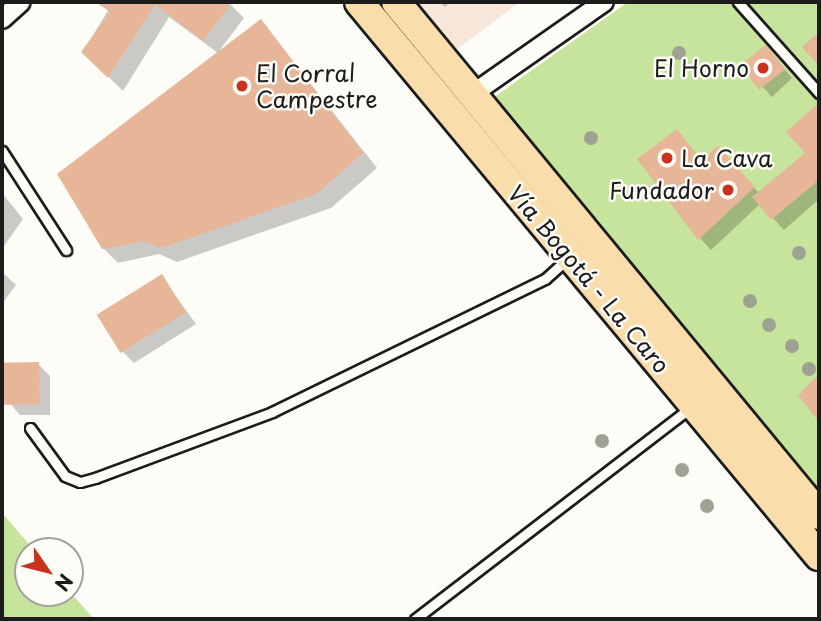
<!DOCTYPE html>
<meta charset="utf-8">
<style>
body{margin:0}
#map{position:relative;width:821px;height:621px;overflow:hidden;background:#fdfcf7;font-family:"Playpen Sans",sans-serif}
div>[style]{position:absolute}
.built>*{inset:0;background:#f6e7da}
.green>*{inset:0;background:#c6e49b}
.shadow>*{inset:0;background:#0003}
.building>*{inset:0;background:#e7b698;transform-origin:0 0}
.roads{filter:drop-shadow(2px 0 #1c1c1c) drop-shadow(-2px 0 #1c1c1c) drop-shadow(0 2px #1c1c1c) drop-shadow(0 -2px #1c1c1c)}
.lane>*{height:9px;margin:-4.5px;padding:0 4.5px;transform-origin:4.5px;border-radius:4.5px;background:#fdfcf7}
.street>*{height:18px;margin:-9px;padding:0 9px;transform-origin:9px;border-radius:9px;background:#fdfcf7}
.primary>*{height:28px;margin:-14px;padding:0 14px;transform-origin:14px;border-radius:14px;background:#f9deab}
.trees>*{width:14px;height:14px;margin:-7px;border-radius:50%;background:#9da293}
.dots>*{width:19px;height:19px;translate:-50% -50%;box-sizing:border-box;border:4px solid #fdfcf7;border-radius:50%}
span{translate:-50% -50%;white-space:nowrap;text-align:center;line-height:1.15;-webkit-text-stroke:5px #fdfcf7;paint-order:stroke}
.poi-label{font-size:23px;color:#1c1c1c}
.right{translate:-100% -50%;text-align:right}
.left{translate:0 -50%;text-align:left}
.street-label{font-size:23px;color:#1c1c1c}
.frame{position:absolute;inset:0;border:4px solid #1c1c1c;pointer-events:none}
.north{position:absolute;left:14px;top:537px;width:70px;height:70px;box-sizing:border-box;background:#fdfcf7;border:2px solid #a3a29f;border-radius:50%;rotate:125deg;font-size:19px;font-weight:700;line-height:28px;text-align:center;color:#1c1c1c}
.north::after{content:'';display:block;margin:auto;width:24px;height:32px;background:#c8321e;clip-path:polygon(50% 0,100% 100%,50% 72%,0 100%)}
</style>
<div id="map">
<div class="built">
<i style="clip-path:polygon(416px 2px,520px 2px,456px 50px)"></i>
</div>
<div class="green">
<i style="clip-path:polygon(628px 2px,819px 2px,819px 494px,493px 98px)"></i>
<i style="clip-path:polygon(2px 513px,35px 551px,28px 551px,28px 593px,70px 592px,94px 619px,2px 619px)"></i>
</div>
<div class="shadow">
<i style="clip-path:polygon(113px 2px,228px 2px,244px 18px,219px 51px,261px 21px,377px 168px,331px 208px,177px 262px,159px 254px,118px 263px,103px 248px,218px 53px,169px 17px,123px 91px,83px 52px)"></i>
<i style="clip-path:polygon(440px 2px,450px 2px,445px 7px)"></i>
<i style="clip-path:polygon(773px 55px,792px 78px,772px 97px,744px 67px)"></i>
<i style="clip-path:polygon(817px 108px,819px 199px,784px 230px,760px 204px,711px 250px,700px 238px,677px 131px,703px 162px,729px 160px,759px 193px,807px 153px)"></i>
<i style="clip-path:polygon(2px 193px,23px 219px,2px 249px)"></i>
<i style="clip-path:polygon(2px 272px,16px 285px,2px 304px)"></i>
<i style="clip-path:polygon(161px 276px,196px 324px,134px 363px,123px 352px)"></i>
<i style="clip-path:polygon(38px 364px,50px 376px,50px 415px,20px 415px,2px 394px,2px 365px)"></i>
</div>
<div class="building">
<i style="clip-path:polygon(96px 2px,232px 2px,203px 41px,155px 4px,108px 78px,81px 52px,110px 12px)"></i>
<i style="clip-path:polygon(261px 19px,363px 153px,316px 194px,161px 248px,144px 241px,102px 249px,57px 174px)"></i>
<i style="clip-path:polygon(819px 32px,819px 66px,802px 47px)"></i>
<i style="left:766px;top:45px;width:31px;height:33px;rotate:52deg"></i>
<i style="clip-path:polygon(819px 103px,819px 180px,771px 220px,752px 197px,805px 153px,786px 132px)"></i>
<i style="clip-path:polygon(677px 129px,701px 161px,718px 146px,755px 187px,698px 240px,637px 159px)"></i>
<i style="left:162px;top:274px;width:45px;height:77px;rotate:58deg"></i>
<i style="left:39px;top:362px;width:42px;height:37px;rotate:89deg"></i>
<i style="clip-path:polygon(819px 374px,819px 422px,798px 395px)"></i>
</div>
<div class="roads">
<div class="lane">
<i style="left:738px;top:2px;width:122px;rotate:48.3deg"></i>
<i style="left:2px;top:151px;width:118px;rotate:57.1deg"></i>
<i style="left:30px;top:428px;width:59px;rotate:53.9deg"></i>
<i style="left:65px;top:476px;width:16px;rotate:22deg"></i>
<i style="left:80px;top:482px;width:16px;rotate:-15deg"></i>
<i style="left:95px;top:478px;width:189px;rotate:-20.4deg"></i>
<i style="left:272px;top:412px;width:304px;rotate:-26deg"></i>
<i style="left:545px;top:279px;width:30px;rotate:-42deg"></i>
<i style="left:415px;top:619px;width:347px;rotate:-37.5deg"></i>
</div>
<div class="street">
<i style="left:2px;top:19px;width:25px;rotate:-42deg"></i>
<i style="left:471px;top:95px;width:162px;rotate:-35deg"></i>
</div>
<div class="primary">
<i style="left:359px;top:2px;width:720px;rotate:50.3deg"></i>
<i style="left:396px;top:2px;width:665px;rotate:50.49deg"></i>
</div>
</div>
<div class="trees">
<i style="left:679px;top:53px"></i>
<i style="left:591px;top:138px"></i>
<i style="left:799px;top:253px"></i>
<i style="left:750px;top:301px"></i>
<i style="left:769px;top:325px"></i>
<i style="left:792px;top:346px"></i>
<i style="left:809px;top:369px"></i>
<i style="left:602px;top:441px"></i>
<i style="left:682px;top:470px"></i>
<i style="left:707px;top:506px"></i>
</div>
<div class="dots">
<i style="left:763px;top:68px;background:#c8321e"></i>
<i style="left:242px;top:86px;background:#c8321e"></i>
<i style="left:667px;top:158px;background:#c8321e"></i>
<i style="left:728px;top:190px;background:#c8321e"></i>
</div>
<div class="poi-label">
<span class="right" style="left:749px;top:68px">El Horno</span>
<span class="left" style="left:256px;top:86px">El Corral<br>Campestre</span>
<span class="left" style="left:681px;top:158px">La Cava</span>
<span class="right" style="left:714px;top:190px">Fundador</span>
</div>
<div class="street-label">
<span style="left:589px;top:279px;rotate:50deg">Vía Bogotá - La Caro</span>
</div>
<div class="frame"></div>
<div class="north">N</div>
</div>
